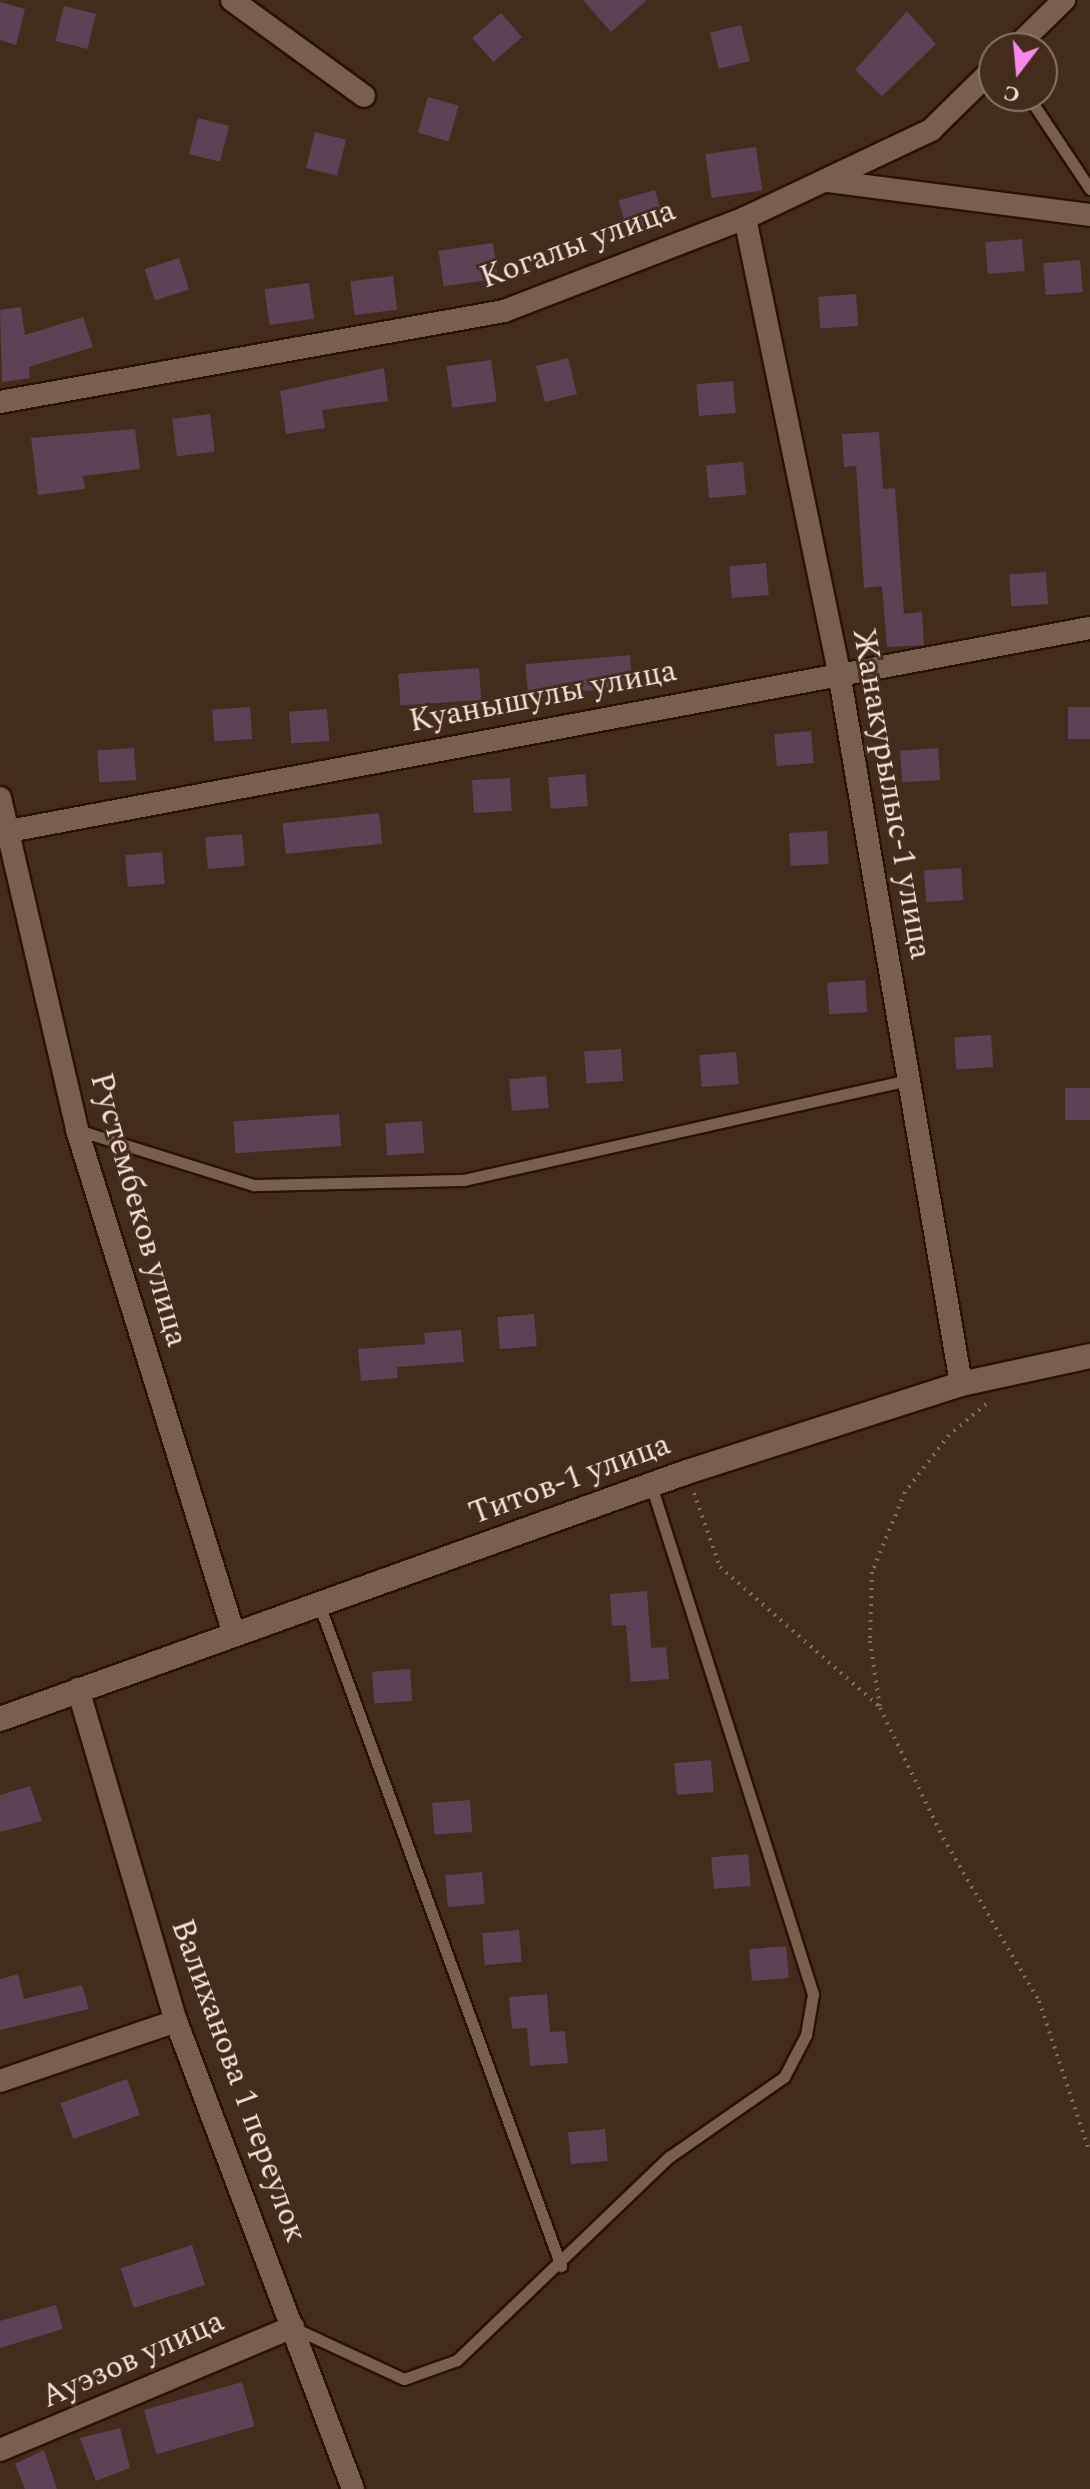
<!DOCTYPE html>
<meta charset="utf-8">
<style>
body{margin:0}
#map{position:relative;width:1090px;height:2489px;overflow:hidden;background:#442c1d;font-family:Spectral,serif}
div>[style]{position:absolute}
.building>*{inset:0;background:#5d4154;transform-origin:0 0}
.path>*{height:4px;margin-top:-2px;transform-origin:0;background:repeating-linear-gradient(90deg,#826d60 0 2px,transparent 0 8px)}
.roads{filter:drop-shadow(2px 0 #291305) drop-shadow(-2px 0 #291305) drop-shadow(0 2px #291305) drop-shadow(0 -2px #291305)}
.service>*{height:11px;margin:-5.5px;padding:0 5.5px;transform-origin:5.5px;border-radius:5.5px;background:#7a5f4f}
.minor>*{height:22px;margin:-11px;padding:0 11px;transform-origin:11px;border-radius:11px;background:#7a5f4f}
.tertiary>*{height:24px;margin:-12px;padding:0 12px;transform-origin:12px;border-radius:12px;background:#7a5f4f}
span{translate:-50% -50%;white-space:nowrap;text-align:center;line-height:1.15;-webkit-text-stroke:6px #442c1d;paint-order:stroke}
.street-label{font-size:32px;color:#f3e3da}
.north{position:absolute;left:978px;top:32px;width:80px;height:80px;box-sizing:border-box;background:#442c1d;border:2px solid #8a7569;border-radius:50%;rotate:196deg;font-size:22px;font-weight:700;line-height:32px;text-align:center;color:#f3e3da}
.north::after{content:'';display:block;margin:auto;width:28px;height:36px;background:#f888eb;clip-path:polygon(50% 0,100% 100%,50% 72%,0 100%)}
</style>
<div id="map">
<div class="building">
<i style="clip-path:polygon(583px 0,647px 0,611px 32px)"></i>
<i style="clip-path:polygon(0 2px,25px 9px,16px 45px,0 40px)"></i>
<i style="left:64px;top:6px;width:33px;height:36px;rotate:14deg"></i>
<i style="clip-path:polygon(907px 11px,936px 44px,882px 96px,855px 70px)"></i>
<i style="left:501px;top:13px;width:32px;height:38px;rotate:49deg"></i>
<i style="left:741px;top:25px;width:37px;height:32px;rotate:76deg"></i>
<i style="left:428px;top:97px;width:32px;height:37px;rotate:16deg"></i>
<i style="left:198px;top:118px;width:32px;height:37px;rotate:14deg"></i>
<i style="left:315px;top:132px;width:32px;height:37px;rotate:14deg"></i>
<i style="left:756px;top:147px;width:44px;height:51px;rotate:82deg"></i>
<i style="left:655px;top:190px;width:32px;height:38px;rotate:74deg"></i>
<i style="left:1022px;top:239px;width:32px;height:37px;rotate:85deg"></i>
<i style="left:493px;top:243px;width:36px;height:55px;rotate:82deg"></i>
<i style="left:179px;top:258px;width:33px;height:36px;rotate:72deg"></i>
<i style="left:1080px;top:260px;width:32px;height:37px;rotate:85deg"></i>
<i style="left:393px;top:276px;width:34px;height:43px;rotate:83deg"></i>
<i style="left:309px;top:283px;width:36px;height:45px;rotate:82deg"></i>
<i style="left:856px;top:294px;width:32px;height:38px;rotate:86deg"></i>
<i style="clip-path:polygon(21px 307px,25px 335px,83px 317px,93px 347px,29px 367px,30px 378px,2px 382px,0 310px)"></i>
<i style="left:568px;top:358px;width:37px;height:33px;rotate:76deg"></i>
<i style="left:491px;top:360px;width:42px;height:45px;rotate:82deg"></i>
<i style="clip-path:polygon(384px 368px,388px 401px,322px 410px,325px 428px,286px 434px,280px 391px)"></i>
<i style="left:733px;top:381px;width:32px;height:37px;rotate:85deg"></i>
<i style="left:210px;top:414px;width:38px;height:38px;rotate:83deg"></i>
<i style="clip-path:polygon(135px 429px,140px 469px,83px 476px,85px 489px,38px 495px,31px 438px)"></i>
<i style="clip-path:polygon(879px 432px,883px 489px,895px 488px,904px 614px,922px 612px,924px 645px,887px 647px,882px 586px,864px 588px,856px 466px,844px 467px,842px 434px)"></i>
<i style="left:743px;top:462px;width:33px;height:37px;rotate:85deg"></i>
<i style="left:766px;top:563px;width:32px;height:37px;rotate:85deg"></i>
<i style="left:1046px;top:572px;width:32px;height:37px;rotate:86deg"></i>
<i style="left:630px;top:655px;width:32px;height:105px;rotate:85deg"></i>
<i style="left:479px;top:668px;width:32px;height:81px;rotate:86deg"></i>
<i style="left:250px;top:707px;width:32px;height:38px;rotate:86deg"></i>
<i style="left:1090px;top:707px;width:32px;height:22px;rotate:90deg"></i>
<i style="left:327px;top:709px;width:32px;height:38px;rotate:86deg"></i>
<i style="left:811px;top:731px;width:32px;height:37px;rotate:85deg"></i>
<i style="left:134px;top:748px;width:32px;height:37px;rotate:86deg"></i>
<i style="left:938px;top:748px;width:32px;height:38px;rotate:86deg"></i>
<i style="left:585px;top:774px;width:32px;height:37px;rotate:85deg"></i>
<i style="left:510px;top:778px;width:33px;height:38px;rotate:87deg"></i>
<i style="left:379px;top:813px;width:31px;height:97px;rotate:84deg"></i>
<i style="left:827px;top:831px;width:33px;height:38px;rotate:87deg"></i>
<i style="left:242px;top:834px;width:32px;height:37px;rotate:85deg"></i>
<i style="left:162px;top:852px;width:32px;height:37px;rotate:85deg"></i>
<i style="left:961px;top:868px;width:32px;height:37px;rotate:86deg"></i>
<i style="left:865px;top:980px;width:32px;height:38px;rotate:86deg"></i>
<i style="left:991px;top:1035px;width:32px;height:37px;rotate:86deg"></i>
<i style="left:621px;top:1049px;width:32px;height:37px;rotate:86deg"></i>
<i style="left:736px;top:1052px;width:32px;height:37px;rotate:85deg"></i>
<i style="left:546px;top:1076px;width:32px;height:37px;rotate:85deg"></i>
<i style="left:1090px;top:1088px;width:32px;height:25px;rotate:90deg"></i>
<i style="left:339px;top:1114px;width:32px;height:106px;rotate:86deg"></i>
<i style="left:422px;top:1121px;width:32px;height:37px;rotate:86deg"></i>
<i style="left:534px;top:1314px;width:32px;height:37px;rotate:85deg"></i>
<i style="clip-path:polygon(461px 1330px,464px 1362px,397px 1367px,398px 1378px,361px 1381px,358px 1349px,425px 1344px,424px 1333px)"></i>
<i style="clip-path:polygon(647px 1591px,651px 1648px,666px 1647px,669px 1679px,631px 1682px,626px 1625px,612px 1626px,610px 1594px)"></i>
<i style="left:410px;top:1669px;width:32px;height:38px;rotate:86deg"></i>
<i style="left:711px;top:1760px;width:32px;height:37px;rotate:85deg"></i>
<i style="clip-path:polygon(30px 1786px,42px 1821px,0 1832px,0 1795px)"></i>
<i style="left:470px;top:1800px;width:32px;height:38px;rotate:86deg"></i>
<i style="left:748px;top:1854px;width:32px;height:37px;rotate:85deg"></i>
<i style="left:482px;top:1872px;width:32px;height:37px;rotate:85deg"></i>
<i style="left:519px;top:1930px;width:32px;height:37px;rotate:85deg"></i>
<i style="left:786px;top:1946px;width:32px;height:37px;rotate:85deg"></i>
<i style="clip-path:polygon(18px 1974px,24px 1999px,82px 1985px,89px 2009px,0 2030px,0 1979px)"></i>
<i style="clip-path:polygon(547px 1994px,550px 2032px,565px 2031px,568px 2063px,530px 2066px,527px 2028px,512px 2029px,509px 1997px)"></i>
<i style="left:127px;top:2079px;width:38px;height:71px;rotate:70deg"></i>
<i style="left:605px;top:2129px;width:32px;height:37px;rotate:85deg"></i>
<i style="left:192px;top:2245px;width:42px;height:75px;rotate:72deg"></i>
<i style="clip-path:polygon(56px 2305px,63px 2329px,0 2348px,0 2321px)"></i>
<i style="left:242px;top:2382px;width:46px;height:102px;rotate:74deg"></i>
<i style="clip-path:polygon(120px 2428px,130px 2468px,96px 2481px,80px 2438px)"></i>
<i style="clip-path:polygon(44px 2450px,57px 2489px,25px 2489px,15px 2464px)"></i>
</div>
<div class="path">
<i style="left:986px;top:1404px;width:48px;rotate:140deg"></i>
<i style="left:949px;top:1435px;width:72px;rotate:127.7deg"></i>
<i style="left:905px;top:1492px;width:87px;rotate:112.4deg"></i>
<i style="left:872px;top:1572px;width:69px;rotate:91.7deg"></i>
<i style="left:870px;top:1641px;width:68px;rotate:81.5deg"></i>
<i style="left:880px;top:1708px;width:144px;rotate:64.1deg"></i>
<i style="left:943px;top:1838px;width:189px;rotate:59.5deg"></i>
<i style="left:1039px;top:2001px;width:160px;rotate:71.5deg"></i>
<i style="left:694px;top:1493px;width:78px;rotate:70.6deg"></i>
<i style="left:720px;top:1567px;width:213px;rotate:41.2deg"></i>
</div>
<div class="roads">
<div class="service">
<i style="left:1028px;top:96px;width:112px;rotate:56.3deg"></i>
<i style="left:77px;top:1130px;width:185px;rotate:17.3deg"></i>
<i style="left:254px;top:1185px;width:210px;rotate:-1.4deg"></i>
<i style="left:464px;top:1180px;width:455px;rotate:-12.7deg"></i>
<i style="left:319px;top:1604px;width:705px;rotate:69.92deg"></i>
<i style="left:294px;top:2328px;width:121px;rotate:24.9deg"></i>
<i style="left:404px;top:2379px;width:56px;rotate:-19.7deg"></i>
<i style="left:457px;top:2360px;width:294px;rotate:-43.8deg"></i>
<i style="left:669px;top:2157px;width:140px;rotate:-34.8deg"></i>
<i style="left:784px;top:2077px;width:47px;rotate:-62.4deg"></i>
<i style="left:806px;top:2035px;width:42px;rotate:-80.3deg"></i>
<i style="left:813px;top:1994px;width:534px;rotate:-107.65deg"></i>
</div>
<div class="minor">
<i style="left:232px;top:0;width:163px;rotate:36deg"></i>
<i style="left:1015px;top:48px;width:69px;rotate:-44.4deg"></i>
<i style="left:828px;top:181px;width:264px;rotate:7.4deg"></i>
<i style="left:745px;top:218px;width:465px;rotate:78.3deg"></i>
<i style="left:839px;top:673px;width:721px;rotate:80.26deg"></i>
<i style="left:0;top:402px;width:512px;rotate:-10.23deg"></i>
<i style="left:504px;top:311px;width:258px;rotate:-21.1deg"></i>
<i style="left:745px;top:218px;width:206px;rotate:-25.3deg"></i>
<i style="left:931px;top:130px;width:88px;rotate:-44.5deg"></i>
<i style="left:0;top:798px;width:341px;rotate:76.9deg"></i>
<i style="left:77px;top:1130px;width:528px;rotate:72.7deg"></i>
<i style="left:9px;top:831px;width:1100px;rotate:-10.64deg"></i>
<i style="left:78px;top:1689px;width:346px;rotate:73.6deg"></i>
<i style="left:176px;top:2021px;width:500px;rotate:69.28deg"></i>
<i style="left:0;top:2081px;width:186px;rotate:-18.8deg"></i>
<i style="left:0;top:2450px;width:318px;rotate:-22.8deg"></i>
</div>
<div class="tertiary">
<i style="left:0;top:1719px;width:730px;rotate:-19.78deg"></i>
<i style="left:687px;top:1472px;width:288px;rotate:-17.8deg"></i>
<i style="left:961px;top:1384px;width:132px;rotate:-12.2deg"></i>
</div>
</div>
<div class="street-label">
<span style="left:578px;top:245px;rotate:-20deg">Когалы улица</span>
<span style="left:543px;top:697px;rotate:-11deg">Куанышулы улица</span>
<span style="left:891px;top:794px;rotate:80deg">Жанакурылыс-1 улица</span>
<span style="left:138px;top:1210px;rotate:74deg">Рустембеков улица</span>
<span style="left:570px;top:1480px;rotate:-20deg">Титов-1 улица</span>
<span style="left:238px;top:2081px;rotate:70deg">Валиханова 1 переулок</span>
<span style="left:133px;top:2360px;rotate:-24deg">Ауэзов улица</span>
</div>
<div class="north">С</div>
</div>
